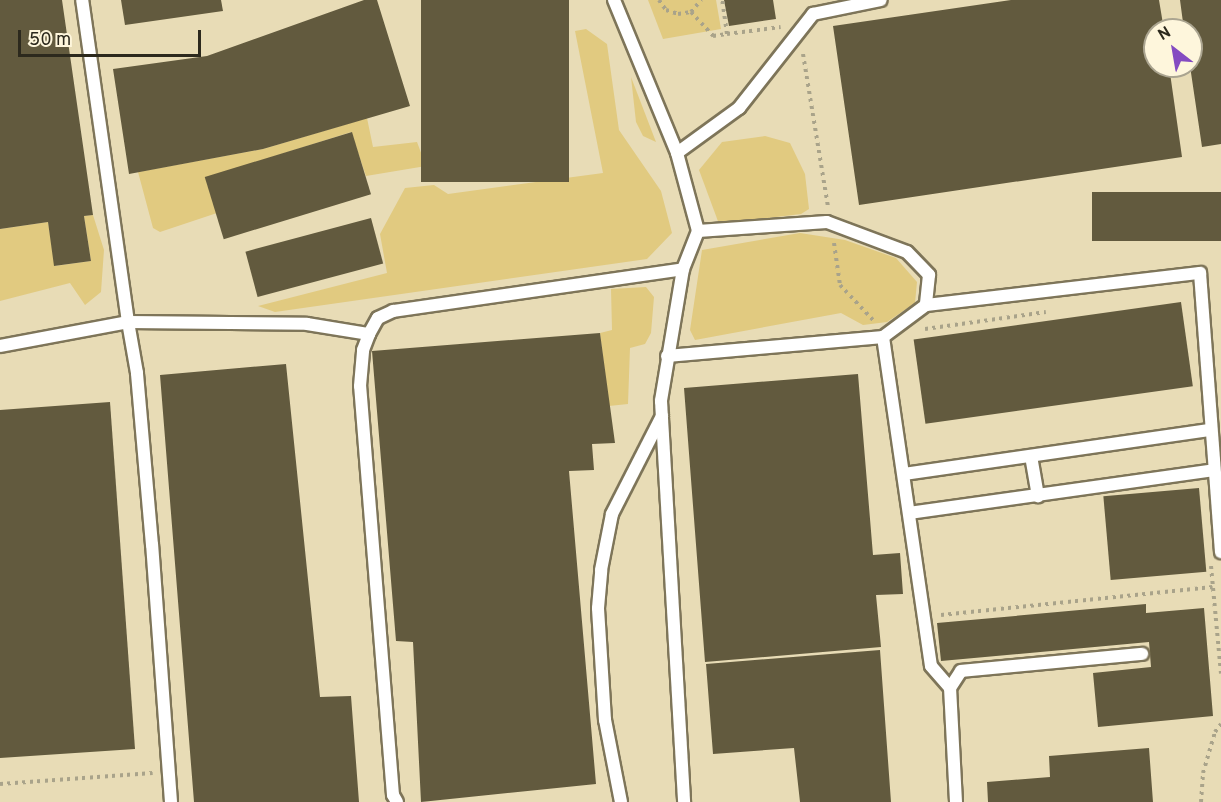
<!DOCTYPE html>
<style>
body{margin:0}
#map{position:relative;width:1221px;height:802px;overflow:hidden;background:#f2e9c9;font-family:Overpass,sans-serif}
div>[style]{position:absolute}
.built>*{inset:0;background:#e8dcb6}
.green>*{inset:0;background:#e1ca80}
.building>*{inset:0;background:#625a3e;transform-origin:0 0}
.path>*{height:4px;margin-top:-2px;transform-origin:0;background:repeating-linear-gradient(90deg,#a9a38a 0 3px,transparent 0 7.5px)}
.roads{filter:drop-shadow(2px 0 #7e7559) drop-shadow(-2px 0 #7e7559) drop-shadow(0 2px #7e7559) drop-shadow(0 -2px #7e7559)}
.service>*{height:12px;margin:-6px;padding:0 6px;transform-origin:6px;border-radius:6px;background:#fff}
span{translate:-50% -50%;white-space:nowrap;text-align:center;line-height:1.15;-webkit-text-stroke:6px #fef6dc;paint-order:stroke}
.north{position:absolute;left:1143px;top:18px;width:60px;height:60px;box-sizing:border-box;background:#fef6dc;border:2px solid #aaa490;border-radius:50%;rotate:329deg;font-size:16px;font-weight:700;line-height:24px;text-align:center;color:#2c291d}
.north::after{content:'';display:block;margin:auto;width:21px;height:27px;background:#844bc1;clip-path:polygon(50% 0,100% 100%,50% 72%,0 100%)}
.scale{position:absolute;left:18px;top:30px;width:183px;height:27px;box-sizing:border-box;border:3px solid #2c291d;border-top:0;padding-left:8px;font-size:18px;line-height:21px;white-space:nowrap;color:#2c291d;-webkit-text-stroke:4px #fef6dc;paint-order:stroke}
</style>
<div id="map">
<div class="built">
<i style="clip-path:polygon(evenodd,0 0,1221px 0,1221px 802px,0 802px,0 0,1155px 30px,1191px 30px,1191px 66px,1155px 66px,1155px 30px)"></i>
</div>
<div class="green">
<i style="clip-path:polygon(648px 0,716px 0,721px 29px,663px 39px)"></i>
<i style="clip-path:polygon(586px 29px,607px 44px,619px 130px,661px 191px,672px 233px,647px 259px,275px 312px,258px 306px,387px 273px,380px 234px,405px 188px,434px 185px,448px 194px,603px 173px,575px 31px)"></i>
<i style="clip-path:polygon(631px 77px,656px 142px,643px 136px,636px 122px)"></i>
<i style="clip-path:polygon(367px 118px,373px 147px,417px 142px,426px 166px,366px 176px,351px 132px,206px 178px,217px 213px,160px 232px,153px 228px,138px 172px,263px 149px)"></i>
<i style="clip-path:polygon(765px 136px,790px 143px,805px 174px,809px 209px,801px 214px,719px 224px,699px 170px,722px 142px)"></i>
<i style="clip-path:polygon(93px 215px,104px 250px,101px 292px,85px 305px,70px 283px,0 301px,0 229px,48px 222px,55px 266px,91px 261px,84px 216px)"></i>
<i style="clip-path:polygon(800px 233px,845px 240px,896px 258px,917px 282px,915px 303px,887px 322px,863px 325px,841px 313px,695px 340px,690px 330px,702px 250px)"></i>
<i style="clip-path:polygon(646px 287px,654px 297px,651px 333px,645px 344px,630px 348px,628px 404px,609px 406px,600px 333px,612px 330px,611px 289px)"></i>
</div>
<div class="building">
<i style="clip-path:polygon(0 0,62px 0,93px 215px,84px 216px,91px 261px,54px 266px,48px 222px,0 229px)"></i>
<i style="clip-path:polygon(121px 0,221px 0,223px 11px,125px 25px)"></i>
<i style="clip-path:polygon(364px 0,377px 0,410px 106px,263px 149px,129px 174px,113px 69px,207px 56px)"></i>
<i style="left:421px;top:0;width:148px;height:182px"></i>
<i style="clip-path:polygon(724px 0,773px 0,776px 19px,729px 26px)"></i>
<i style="clip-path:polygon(1011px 0,1159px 0,1164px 30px,1155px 30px,1155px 66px,1169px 66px,1182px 157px,859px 205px,833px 26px)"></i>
<i style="clip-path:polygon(1180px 0,1221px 0,1221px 144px,1202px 147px,1190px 66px,1191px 30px,1184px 30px)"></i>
<i style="left:352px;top:132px;width:65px;height:154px;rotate:73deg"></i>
<i style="left:1221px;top:192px;width:49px;height:129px;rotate:90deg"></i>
<i style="left:371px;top:218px;width:47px;height:130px;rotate:75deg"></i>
<i style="left:1181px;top:302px;width:85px;height:270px;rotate:82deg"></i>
<i style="clip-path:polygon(600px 333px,615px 443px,592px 444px,594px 470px,569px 471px,596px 784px,421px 802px,413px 642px,396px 641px,372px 351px)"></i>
<i style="clip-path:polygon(286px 364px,320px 697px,351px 696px,359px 802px,194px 802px,160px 375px)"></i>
<i style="clip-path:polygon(858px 374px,873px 555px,900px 553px,903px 594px,876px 595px,881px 647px,705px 662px,684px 388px)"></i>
<i style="clip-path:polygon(110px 402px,135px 749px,0 758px,0 410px)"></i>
<i style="left:1199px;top:488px;width:84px;height:96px;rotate:85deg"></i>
<i style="clip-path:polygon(1146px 604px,1146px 613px,1204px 608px,1213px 716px,1098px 727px,1093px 673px,1151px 667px,1149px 642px,941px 661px,937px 623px)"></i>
<i style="clip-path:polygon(880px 650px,891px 802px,800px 802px,794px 748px,713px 754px,706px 664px)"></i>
<i style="clip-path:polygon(1149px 748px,1153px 802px,988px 802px,987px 782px,1050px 777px,1049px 756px)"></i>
</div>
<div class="path">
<i style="left:659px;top:0;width:12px;rotate:55deg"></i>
<i style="left:666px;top:10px;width:13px;rotate:18deg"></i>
<i style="left:678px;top:14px;width:13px;rotate:-9deg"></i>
<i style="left:691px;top:12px;width:16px;rotate:-50deg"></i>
<i style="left:691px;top:12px;width:33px;rotate:47deg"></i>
<i style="left:713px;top:36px;width:14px;rotate:-8deg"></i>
<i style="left:727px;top:34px;width:34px;rotate:-98deg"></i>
<i style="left:727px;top:34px;width:54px;rotate:-7.4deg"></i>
<i style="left:803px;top:54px;width:154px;rotate:80.7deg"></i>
<i style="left:834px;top:243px;width:42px;rotate:81.9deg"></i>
<i style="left:840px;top:285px;width:50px;rotate:46.6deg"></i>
<i style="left:925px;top:329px;width:122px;rotate:-8deg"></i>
<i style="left:1211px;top:566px;width:108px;rotate:84.7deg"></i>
<i style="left:941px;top:615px;width:273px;rotate:-5.9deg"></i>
<i style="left:0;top:784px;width:153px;rotate:-4.1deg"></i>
<i style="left:1201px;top:802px;width:29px;rotate:-86deg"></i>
<i style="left:1203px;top:773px;width:43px;rotate:-73.7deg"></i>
<i style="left:1215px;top:732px;width:10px;rotate:-53deg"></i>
</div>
<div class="roads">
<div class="service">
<i style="left:614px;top:0;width:165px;rotate:67.6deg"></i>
<i style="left:677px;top:153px;width:81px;rotate:74.9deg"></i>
<i style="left:698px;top:231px;width:41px;rotate:111.5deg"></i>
<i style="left:683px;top:269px;width:134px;rotate:99.5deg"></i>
<i style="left:661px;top:401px;width:402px;rotate:86.7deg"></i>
<i style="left:677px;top:153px;width:77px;rotate:-36deg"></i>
<i style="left:739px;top:108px;width:120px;rotate:-51.8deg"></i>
<i style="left:813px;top:14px;width:69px;rotate:-11.6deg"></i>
<i style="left:698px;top:231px;width:129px;rotate:-4deg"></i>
<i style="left:827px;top:222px;width:85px;rotate:20.6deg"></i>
<i style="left:907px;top:252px;width:32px;rotate:46deg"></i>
<i style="left:929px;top:275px;width:30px;rotate:96deg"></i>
<i style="left:926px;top:305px;width:276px;rotate:-6.7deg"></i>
<i style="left:1200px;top:273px;width:280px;rotate:85.7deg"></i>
<i style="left:883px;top:337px;width:332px;rotate:81.7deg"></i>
<i style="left:931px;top:666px;width:29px;rotate:49deg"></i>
<i style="left:0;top:346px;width:130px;rotate:-10.6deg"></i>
<i style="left:128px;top:322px;width:325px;rotate:-98.1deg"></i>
<i style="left:667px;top:356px;width:217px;rotate:-5deg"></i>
<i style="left:883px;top:337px;width:54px;rotate:-36.7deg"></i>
<i style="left:1031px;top:456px;width:41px;rotate:80.1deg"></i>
<i style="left:904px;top:474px;width:310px;rotate:-8.2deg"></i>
<i style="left:909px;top:513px;width:308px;rotate:-8deg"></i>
<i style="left:171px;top:802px;width:258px;rotate:-94.2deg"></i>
<i style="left:152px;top:545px;width:173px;rotate:-95deg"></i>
<i style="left:137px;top:373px;width:52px;rotate:-100deg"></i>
<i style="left:128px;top:322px;width:179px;rotate:0.6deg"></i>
<i style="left:307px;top:324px;width:63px;rotate:9.2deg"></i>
<i style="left:397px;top:802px;width:8px;rotate:-120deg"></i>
<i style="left:393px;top:795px;width:410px;rotate:-94.6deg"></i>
<i style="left:360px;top:386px;width:36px;rotate:-85deg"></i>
<i style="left:363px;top:350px;width:17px;rotate:-69deg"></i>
<i style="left:369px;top:334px;width:18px;rotate:-61deg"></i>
<i style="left:378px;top:318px;width:17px;rotate:-25deg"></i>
<i style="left:393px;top:311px;width:293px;rotate:-8.2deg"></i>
<i style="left:621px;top:802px;width:84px;rotate:-101deg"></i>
<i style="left:605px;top:720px;width:112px;rotate:-93.6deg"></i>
<i style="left:598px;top:608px;width:38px;rotate:-85deg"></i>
<i style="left:601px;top:570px;width:57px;rotate:-78.9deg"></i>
<i style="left:612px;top:514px;width:110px;rotate:-63deg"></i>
<i style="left:956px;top:802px;width:114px;rotate:-93deg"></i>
<i style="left:950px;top:688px;width:20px;rotate:-57deg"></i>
<i style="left:961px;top:671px;width:182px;rotate:-5.4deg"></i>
</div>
</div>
<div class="north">N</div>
<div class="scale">50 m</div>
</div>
